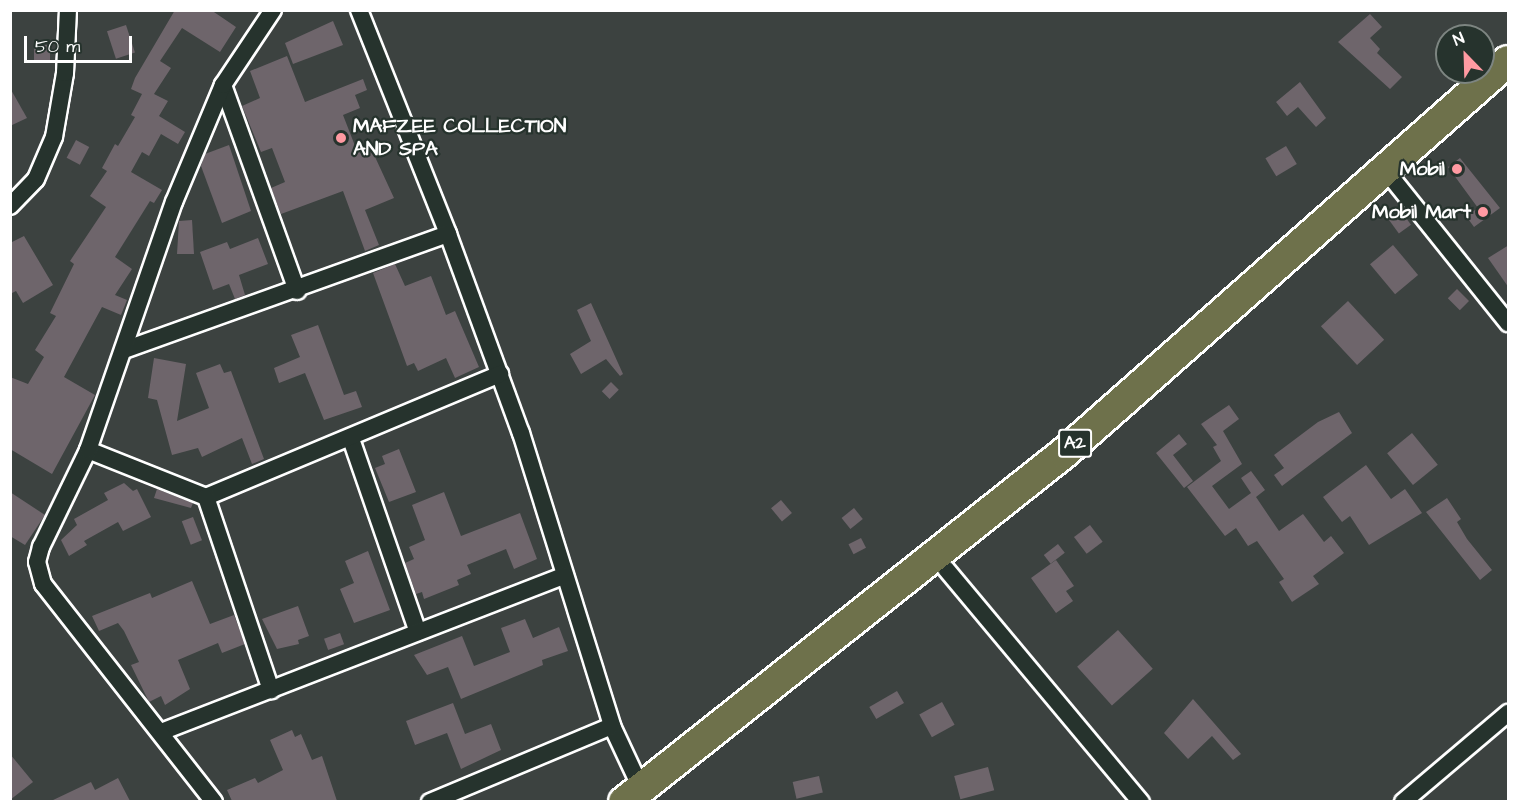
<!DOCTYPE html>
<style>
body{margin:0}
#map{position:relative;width:1519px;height:812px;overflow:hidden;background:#3c4240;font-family:"Architects Daughter",sans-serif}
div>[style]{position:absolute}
.building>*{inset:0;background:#6e656b;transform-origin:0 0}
.roads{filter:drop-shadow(2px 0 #fff) drop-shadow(-2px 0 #fff) drop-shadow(0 2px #fff) drop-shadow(0 -2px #fff)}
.street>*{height:16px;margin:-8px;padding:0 8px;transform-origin:8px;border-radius:8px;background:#26332d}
.highway>*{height:30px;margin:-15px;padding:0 15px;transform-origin:15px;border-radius:15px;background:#6e714b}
.dots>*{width:16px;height:16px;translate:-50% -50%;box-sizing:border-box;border:3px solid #26332d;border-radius:50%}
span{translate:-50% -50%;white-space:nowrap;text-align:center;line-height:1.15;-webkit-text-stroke:4.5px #26332d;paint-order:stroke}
.shield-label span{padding:2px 4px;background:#26332d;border:2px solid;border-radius:4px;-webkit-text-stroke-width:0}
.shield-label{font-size:18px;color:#fff;font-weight:700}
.poi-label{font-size:20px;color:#fff;font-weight:700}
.left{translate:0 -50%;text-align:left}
.right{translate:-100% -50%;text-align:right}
.frame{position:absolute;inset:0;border:12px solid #fff;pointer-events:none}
.north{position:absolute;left:1435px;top:24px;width:60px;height:60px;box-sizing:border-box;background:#26332d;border:2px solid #7d8581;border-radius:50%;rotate:337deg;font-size:16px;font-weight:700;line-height:24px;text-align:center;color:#fff}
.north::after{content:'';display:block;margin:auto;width:21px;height:27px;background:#ff9aa2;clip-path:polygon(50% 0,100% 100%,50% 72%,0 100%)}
.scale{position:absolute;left:24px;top:36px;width:108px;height:27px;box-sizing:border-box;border:3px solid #fff;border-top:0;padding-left:8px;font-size:18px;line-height:21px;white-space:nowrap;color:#fff;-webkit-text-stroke:4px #26332d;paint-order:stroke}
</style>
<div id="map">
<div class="building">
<i style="clip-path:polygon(175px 10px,211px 10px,236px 27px,220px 52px,182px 28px,160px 61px,171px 68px,154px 94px,168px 101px,159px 116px,185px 132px,178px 144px,161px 134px,149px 156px,142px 152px,131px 172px,162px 190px,154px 203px,150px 201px,115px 257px,132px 269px,115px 295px,127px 300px,121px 315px,102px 307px,64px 377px,95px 395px,52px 474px,10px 449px,10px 377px,28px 384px,44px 357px,35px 350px,56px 316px,50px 313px,74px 264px,70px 261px,106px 207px,90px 196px,107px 171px,102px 168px,115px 144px,118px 146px,135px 117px,131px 115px,142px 94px,131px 89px,135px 78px)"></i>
<i style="clip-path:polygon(1370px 14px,1382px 27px,1370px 38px,1380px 49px,1377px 53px,1402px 77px,1390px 89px,1338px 42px)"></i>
<i style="clip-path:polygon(333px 21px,343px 45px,293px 64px,285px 43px)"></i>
<i style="left:126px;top:25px;width:29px;height:20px;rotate:72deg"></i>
<i style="left:34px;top:45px;width:16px;height:15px"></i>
<i style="clip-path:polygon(287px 56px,305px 102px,363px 79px,367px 90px,355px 95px,360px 108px,343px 115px,357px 151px,370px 146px,394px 198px,365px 210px,379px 245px,365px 251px,343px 191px,281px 214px,271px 188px,285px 182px,272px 148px,261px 152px,242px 106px,260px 98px,250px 71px)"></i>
<i style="clip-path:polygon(1300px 82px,1326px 118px,1316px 127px,1298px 107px,1287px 116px,1276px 102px)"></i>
<i style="clip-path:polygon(10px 88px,27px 118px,10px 126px)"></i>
<i style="left:76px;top:140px;width:15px;height:20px;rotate:28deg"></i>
<i style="clip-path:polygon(229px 145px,251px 211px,222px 223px,201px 166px,205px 154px)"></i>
<i style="left:1286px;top:146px;width:21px;height:24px;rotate:59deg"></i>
<i style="clip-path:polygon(1460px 158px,1500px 208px,1474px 227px,1466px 216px,1478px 208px,1448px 167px)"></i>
<i style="left:1401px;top:211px;width:17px;height:15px;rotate:54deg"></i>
<i style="clip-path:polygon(192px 220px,194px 254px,177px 254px,179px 221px)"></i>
<i style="clip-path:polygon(24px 236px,53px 285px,23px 303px,16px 291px,10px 294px,10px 243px)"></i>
<i style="clip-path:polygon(258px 238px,268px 264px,239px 275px,245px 295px,235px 299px,229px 284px,213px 290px,200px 252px,227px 242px,230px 249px)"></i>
<i style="left:1393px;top:245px;width:39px;height:30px;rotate:50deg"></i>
<i style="clip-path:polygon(1509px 245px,1509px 288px,1488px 258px)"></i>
<i style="clip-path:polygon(395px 264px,405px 286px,431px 276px,446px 315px,455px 311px,479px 367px,455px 378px,446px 358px,418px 371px,414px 363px,407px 366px,373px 273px)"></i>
<i style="left:1457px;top:289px;width:17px;height:13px;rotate:45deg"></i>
<i style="left:1348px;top:301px;width:53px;height:37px;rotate:47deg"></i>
<i style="clip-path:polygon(591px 303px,623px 374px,620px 376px,606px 359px,581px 374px,570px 354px,591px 341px,577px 310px)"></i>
<i style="clip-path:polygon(318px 325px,344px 395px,356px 391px,362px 407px,324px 420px,305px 373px,279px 383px,274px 368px,300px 357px,291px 335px)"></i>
<i style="clip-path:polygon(154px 358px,186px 364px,177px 421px,209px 408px,196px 373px,220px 364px,224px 373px,231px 371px,264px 459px,252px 464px,242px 438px,202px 457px,198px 448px,172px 455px,157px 400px,148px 398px)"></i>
<i style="left:611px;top:382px;width:11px;height:13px;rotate:45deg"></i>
<i style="clip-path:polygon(1229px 405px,1239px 419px,1223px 431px,1242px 464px,1212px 486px,1229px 509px,1251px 493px,1241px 478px,1251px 471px,1265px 490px,1256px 497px,1279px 531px,1303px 514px,1324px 542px,1331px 536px,1344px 553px,1313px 576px,1319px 584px,1292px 602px,1279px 582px,1284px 579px,1257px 541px,1248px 546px,1236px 528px,1225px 536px,1187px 487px,1221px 461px,1213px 447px,1217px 445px,1201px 424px)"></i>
<i style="clip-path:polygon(1339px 412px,1352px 433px,1282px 486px,1274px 475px,1284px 468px,1274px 455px,1318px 422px)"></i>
<i style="left:1412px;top:433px;width:41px;height:32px;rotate:51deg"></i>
<i style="clip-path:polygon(1179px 434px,1187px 444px,1173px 455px,1193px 481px,1184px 488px,1156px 453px)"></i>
<i style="clip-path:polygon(399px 449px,416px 492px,389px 502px,375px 468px,385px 464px,382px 456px)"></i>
<i style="clip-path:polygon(1366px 465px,1391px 499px,1405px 489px,1422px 513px,1369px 545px,1350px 516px,1342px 522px,1323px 497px)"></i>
<i style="clip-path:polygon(124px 483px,133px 491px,137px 489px,151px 517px,123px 531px,118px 522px,84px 541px,87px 545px,69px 556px,61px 540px,77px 525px,74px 519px,108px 500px,104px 493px)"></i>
<i style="clip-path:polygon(157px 489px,193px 503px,191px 508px,154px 498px)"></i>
<i style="clip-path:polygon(10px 492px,45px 515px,25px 545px,10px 536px)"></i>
<i style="clip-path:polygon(444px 492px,461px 536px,520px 513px,537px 559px,514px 569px,506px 549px,467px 565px,471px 574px,457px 580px,459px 585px,424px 599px,422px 592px,416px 594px,405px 563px,414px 559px,409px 547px,425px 540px,412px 505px)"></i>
<i style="clip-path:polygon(1447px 498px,1461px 519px,1457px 522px,1467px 539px,1492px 570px,1480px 580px,1426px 512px)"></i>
<i style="left:781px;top:500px;width:17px;height:13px;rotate:50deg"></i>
<i style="left:854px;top:508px;width:14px;height:16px;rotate:51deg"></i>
<i style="left:193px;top:517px;width:25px;height:12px;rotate:69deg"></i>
<i style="left:1090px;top:525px;width:21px;height:20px;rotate:53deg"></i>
<i style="left:861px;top:538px;width:11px;height:14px;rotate:63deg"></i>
<i style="left:1058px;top:544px;width:11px;height:18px;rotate:52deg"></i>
<i style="clip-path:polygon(368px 551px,390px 610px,354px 623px,340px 589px,354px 583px,345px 561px)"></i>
<i style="clip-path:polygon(1056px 560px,1074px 586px,1066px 591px,1073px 601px,1056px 613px,1031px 578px)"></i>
<i style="clip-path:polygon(192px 581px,210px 624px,234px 615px,245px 644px,222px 653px,218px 643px,178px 660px,190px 689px,165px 705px,161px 696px,149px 702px,131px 665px,139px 662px,124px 631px,118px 623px,99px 631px,92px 616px,150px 593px,152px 598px)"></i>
<i style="clip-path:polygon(298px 606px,309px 636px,298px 640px,299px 644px,277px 649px,262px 619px)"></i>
<i style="clip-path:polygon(525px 619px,533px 638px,559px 627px,568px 651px,542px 660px,543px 665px,461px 699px,448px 667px,427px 675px,414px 655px,462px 636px,474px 666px,510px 652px,501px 628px)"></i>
<i style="left:1118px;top:630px;width:52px;height:55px;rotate:48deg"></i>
<i style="left:340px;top:633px;width:12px;height:17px;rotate:70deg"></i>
<i style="left:897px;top:691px;width:14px;height:32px;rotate:60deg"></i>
<i style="clip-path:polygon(1193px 699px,1241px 754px,1233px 760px,1212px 736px,1188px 759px,1164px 733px)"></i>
<i style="left:942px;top:702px;width:26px;height:26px;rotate:61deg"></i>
<i style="clip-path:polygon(453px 703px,465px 734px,491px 724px,501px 750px,461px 769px,447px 733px,415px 745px,406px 721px)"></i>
<i style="clip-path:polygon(292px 730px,295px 737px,301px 734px,312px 760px,322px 756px,337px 801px,232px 801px,227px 790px,255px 778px,258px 783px,283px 770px,270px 740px)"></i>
<i style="clip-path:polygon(10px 754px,33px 782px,10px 800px)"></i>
<i style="left:988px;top:767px;width:24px;height:35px;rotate:75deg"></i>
<i style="left:819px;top:776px;width:17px;height:27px;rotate:77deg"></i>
<i style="clip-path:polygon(118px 778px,130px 801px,51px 801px,91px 782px,95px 790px)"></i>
</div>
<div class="roads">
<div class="street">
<i style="left:359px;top:10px;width:241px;rotate:68.3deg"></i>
<i style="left:448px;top:234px;width:212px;rotate:69.9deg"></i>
<i style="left:521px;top:433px;width:307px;rotate:72.7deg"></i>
<i style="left:612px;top:726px;width:68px;rotate:64.9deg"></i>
<i style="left:223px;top:85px;width:219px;rotate:70.2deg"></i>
<i style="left:1395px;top:182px;width:181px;rotate:51.3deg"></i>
<i style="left:10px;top:206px;width:37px;rotate:-46deg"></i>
<i style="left:36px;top:179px;width:46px;rotate:-66.8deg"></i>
<i style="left:54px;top:137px;width:65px;rotate:-80.2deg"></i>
<i style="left:65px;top:73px;width:63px;rotate:-87.3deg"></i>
<i style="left:124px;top:350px;width:344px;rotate:-19.7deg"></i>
<i style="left:351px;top:439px;width:204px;rotate:70.9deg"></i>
<i style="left:88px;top:450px;width:127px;rotate:21.7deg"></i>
<i style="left:206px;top:497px;width:319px;rotate:-22.7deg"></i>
<i style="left:206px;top:497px;width:204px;rotate:71.4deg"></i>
<i style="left:946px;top:569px;width:304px;rotate:50.1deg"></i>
<i style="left:161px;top:732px;width:433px;rotate:-21.2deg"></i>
<i style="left:214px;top:802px;width:277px;rotate:-128.1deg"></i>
<i style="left:43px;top:584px;width:23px;rotate:-105deg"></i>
<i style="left:37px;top:562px;width:16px;rotate:-75deg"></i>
<i style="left:41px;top:547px;width:108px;rotate:-64.1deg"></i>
<i style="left:88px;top:450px;width:262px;rotate:-70.9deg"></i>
<i style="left:174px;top:202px;width:127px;rotate:-67.3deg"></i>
<i style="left:223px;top:85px;width:90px;rotate:-56.3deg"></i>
<i style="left:430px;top:802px;width:197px;rotate:-22.7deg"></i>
<i style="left:1403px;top:802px;width:138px;rotate:-40.3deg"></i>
</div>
<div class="highway">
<i style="left:624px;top:802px;width:562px;rotate:-38.42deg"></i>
<i style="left:1064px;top:453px;width:592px;rotate:-41.44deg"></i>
</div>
</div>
<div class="dots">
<i style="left:341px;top:138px;background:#ff9aa2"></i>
<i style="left:1457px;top:169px;background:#ff9aa2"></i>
<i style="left:1483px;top:212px;background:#ff9aa2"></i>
</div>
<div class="shield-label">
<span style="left:1075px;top:443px">A2</span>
</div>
<div class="poi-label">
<span class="left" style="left:353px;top:138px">MAFZEE COLLECTION<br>AND SPA</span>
<span class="right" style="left:1445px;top:169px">Mobil</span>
<span class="right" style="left:1471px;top:212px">Mobil Mart</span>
</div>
<div class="frame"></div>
<div class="north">N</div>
<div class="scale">50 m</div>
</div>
